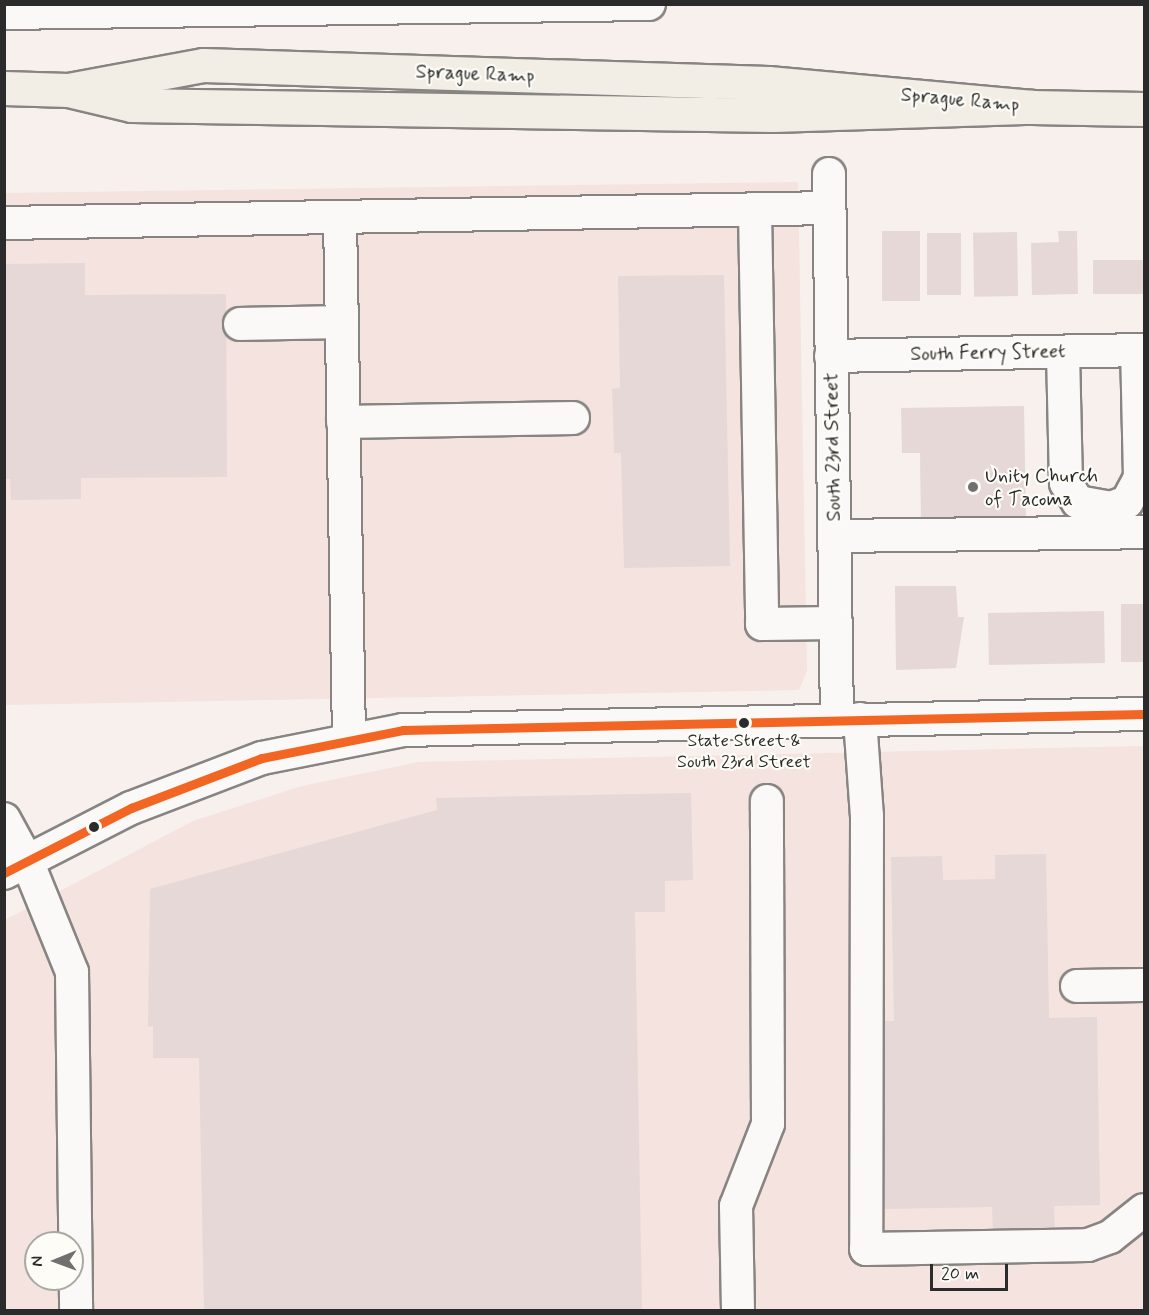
<!DOCTYPE html>
<style>
body{margin:0}
#map{position:relative;width:1149px;height:1315px;overflow:hidden;background:#f7f0ed;font-family:Mynerve,sans-serif}
div>[style]{position:absolute}
.built>*{inset:0;background:#f4e3de}
.building>*{inset:0;background:#e6d8d6;transform-origin:0 0}
.roads{filter:drop-shadow(2px 0 #878482) drop-shadow(-2px 0 #878482) drop-shadow(0 2px #878482) drop-shadow(0 -2px #878482)}
.minor>*{height:32px;margin:-16px;padding:0 16px;transform-origin:16px;border-radius:16px;background:#faf9f7}
.highway>*{height:33px;margin:-16.5px;padding:0 16.5px;transform-origin:16.5px;border-radius:16.5px;background:#f2ede5}
.bus-1>*{height:9px;margin:-4.5px;padding:0 4.5px;transform-origin:4.5px;border-radius:4.5px;background:#f26522}
.dots>*{width:16px;height:16px;translate:-50% -50%;box-sizing:border-box;border:3px solid #fdfcf7;border-radius:50%}
span{translate:-50% -50%;white-space:nowrap;text-align:center;line-height:1.15;-webkit-text-stroke:4.5px #fdfcf7;paint-order:stroke}
.bus-label{font-size:18px;color:#2b2b2b}
.street-label{font-size:20px;color:#2b2b2b}
.poi-label{font-size:20px;color:#2b2b2b}
.left{translate:0 -50%;text-align:left}
.frame{position:absolute;inset:0;border:6px solid #2b2b2b;pointer-events:none}
.north{position:absolute;left:24px;top:1231px;width:60px;height:60px;box-sizing:border-box;background:#fdfcf7;border:2px solid #a9a8a5;border-radius:50%;rotate:269deg;font-size:16px;font-weight:700;line-height:24px;text-align:center;color:#2b2b2b}
.north::after{content:'';display:block;margin:auto;width:21px;height:27px;background:#72706f;clip-path:polygon(50% 0,100% 100%,50% 72%,0 100%)}
.scale{position:absolute;left:930px;top:1264px;width:78px;height:27px;box-sizing:border-box;border:3px solid #2b2b2b;border-top:0;padding-left:8px;font-size:18px;line-height:21px;white-space:nowrap;color:#2b2b2b;-webkit-text-stroke:4px #fdfcf7;paint-order:stroke}
</style>
<div id="map">
<div class="built">
<i style="clip-path:polygon(798px 182px,807px 671px,799px 690px,5px 705px,4px 193px)"></i>
<i style="clip-path:polygon(evenodd,1144px 746px,1144px 1310px,5px 1310px,5px 920px,193px 821px,302px 786px,419px 762px,1144px 746px,36px 1243px,72px 1243px,72px 1279px,36px 1279px,36px 1243px)"></i>
</div>
<div class="building">
<i style="left:882px;top:231px;width:38px;height:70px"></i>
<i style="clip-path:polygon(1058px 231px,1077px 231px,1078px 294px,1032px 295px,1031px 243px,1059px 242px)"></i>
<i style="left:1017px;top:232px;width:64px;height:44px;rotate:89deg"></i>
<i style="left:927px;top:233px;width:34px;height:62px"></i>
<i style="left:1093px;top:260px;width:51px;height:34px"></i>
<i style="clip-path:polygon(85px 263px,85px 295px,226px 294px,227px 477px,81px 478px,81px 499px,11px 500px,10px 479px,4px 479px,4px 264px)"></i>
<i style="clip-path:polygon(724px 275px,730px 566px,624px 568px,621px 453px,614px 453px,612px 389px,620px 388px,618px 276px)"></i>
<i style="clip-path:polygon(1024px 406px,1026px 521px,921px 523px,920px 453px,902px 453px,901px 408px)"></i>
<i style="clip-path:polygon(895px 586px,956px 586px,958px 617px,964px 617px,956px 668px,896px 670px)"></i>
<i style="left:1121px;top:604px;width:23px;height:58px"></i>
<i style="left:1104px;top:611px;width:52px;height:116px;rotate:89deg"></i>
<i style="clip-path:polygon(691px 793px,693px 880px,665px 881px,665px 912px,635px 912px,642px 1310px,204px 1310px,199px 1058px,153px 1058px,153px 1026px,148px 1027px,150px 889px,437px 810px,436px 798px)"></i>
<i style="clip-path:polygon(1046px 854px,1049px 1018px,1097px 1017px,1100px 1205px,1054px 1206px,1055px 1231px,993px 1232px,992px 1207px,885px 1209px,882px 1021px,894px 1021px,891px 857px,942px 856px,943px 880px,995px 879px,995px 855px)"></i>
</div>
<div class="roads">
<div class="minor">
<i style="left:4px;top:13px;width:645px;rotate:-0.8deg"></i>
<i style="left:829px;top:174px;width:546px;rotate:89.16deg"></i>
<i style="left:755px;top:210px;width:414px;rotate:89deg"></i>
<i style="left:762px;top:624px;width:74px;rotate:-0.8deg"></i>
<i style="left:340px;top:217px;width:521px;rotate:89.01deg"></i>
<i style="left:4px;top:223px;width:825px;rotate:-1.04deg"></i>
<i style="left:240px;top:324px;width:101px;rotate:-1.1deg"></i>
<i style="left:1063px;top:352px;width:131px;rotate:88.7deg"></i>
<i style="left:1066px;top:483px;width:22px;rotate:58deg"></i>
<i style="left:1078px;top:502px;width:34px;rotate:10deg"></i>
<i style="left:1111px;top:508px;width:17px;rotate:-21deg"></i>
<i style="left:1127px;top:502px;width:27px;rotate:-62deg"></i>
<i style="left:1140px;top:478px;width:128px;rotate:-91.3deg"></i>
<i style="left:831px;top:356px;width:313px;rotate:-1.1deg"></i>
<i style="left:343px;top:422px;width:230px;rotate:-1deg"></i>
<i style="left:834px;top:536px;width:310px;rotate:-0.7deg"></i>
<i style="left:860px;top:719px;width:97px;rotate:85.9deg"></i>
<i style="left:867px;top:816px;width:433px;rotate:90.1deg"></i>
<i style="left:866px;top:1249px;width:222px;rotate:-1deg"></i>
<i style="left:1088px;top:1245px;width:23px;rotate:-20deg"></i>
<i style="left:1110px;top:1237px;width:43px;rotate:-38.5deg"></i>
<i style="left:4px;top:819px;width:48px;rotate:61.3deg"></i>
<i style="left:27px;top:861px;width:120px;rotate:67.9deg"></i>
<i style="left:72px;top:972px;width:338px;rotate:89.3deg"></i>
<i style="left:4px;top:873px;width:143px;rotate:-27.1deg"></i>
<i style="left:131px;top:808px;width:140px;rotate:-20.9deg"></i>
<i style="left:262px;top:758px;width:144px;rotate:-11.2deg"></i>
<i style="left:403px;top:730px;width:741px;rotate:-1.24deg"></i>
<i style="left:1077px;top:986px;width:67px;rotate:-0.9deg"></i>
<i style="left:738px;top:1310px;width:104px;rotate:-91.1deg"></i>
<i style="left:736px;top:1206px;width:88px;rotate:-68.7deg"></i>
<i style="left:768px;top:1124px;width:323px;rotate:-90.2deg"></i>
</div>
<div class="highway">
<i style="left:4px;top:88px;width:64px;rotate:1.8deg"></i>
<i style="left:68px;top:90px;width:66px;rotate:13.2deg"></i>
<i style="left:132px;top:105px;width:641px;rotate:0.89deg"></i>
<i style="left:773px;top:115px;width:259px;rotate:-1.8deg"></i>
<i style="left:1032px;top:107px;width:265px;rotate:-174.8deg"></i>
<i style="left:768px;top:83px;width:565px;rotate:-178.18deg"></i>
<i style="left:203px;top:65px;width:137px;rotate:169.5deg"></i>
<i style="left:1032px;top:107px;width:112px;rotate:1deg"></i>
</div>
</div>
<div class="bus-1">
<i style="left:4px;top:873px;width:143px;rotate:-27.1deg"></i>
<i style="left:131px;top:808px;width:140px;rotate:-20.9deg"></i>
<i style="left:262px;top:758px;width:144px;rotate:-11.2deg"></i>
<i style="left:403px;top:730px;width:741px;rotate:-1.24deg"></i>
</div>
<div class="dots">
<i style="left:973px;top:487px;background:#72706f"></i>
<i style="left:744px;top:723px;background:#2b2b2b"></i>
<i style="left:94px;top:827px;background:#2b2b2b"></i>
</div>
<div class="bus-label">
<span style="left:744px;top:752px">State Street &amp;<br>South 23rd Street</span>
</div>
<div class="street-label">
<span style="left:475px;top:74px;rotate:2deg">Sprague Ramp</span>
<span style="left:960px;top:100px;rotate:5deg">Sprague Ramp</span>
<span style="left:988px;top:353px;rotate:-1deg">South Ferry Street</span>
<span style="left:833px;top:447px;rotate:-91deg">South 23rd Street</span>
</div>
<div class="poi-label">
<span class="left" style="left:985px;top:488px">Unity Church<br>of Tacoma</span>
</div>
<div class="frame"></div>
<div class="north">N</div>
<div class="scale">20 m</div>
</div>
